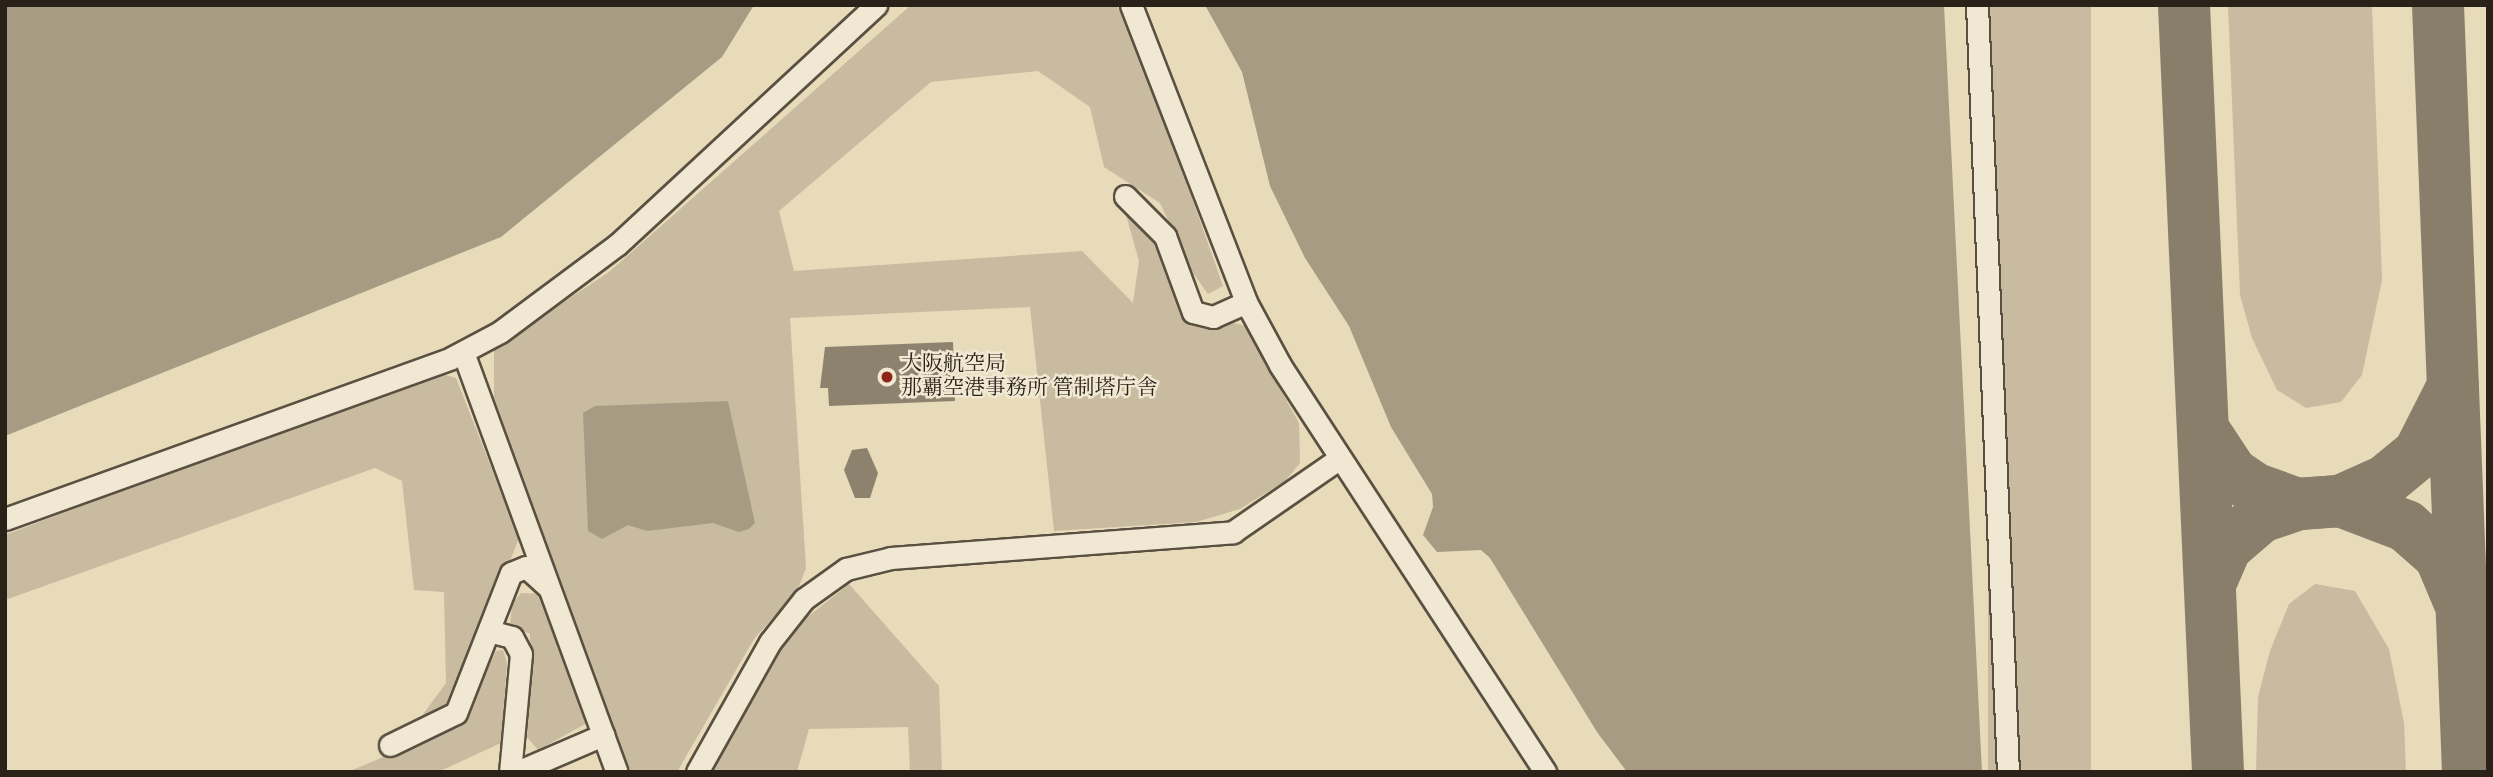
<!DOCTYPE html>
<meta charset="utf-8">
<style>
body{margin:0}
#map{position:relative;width:2493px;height:777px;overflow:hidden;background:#e8dbba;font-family:"IM FELL English","Noto Serif JP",serif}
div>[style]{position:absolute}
.green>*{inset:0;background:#c8bb9f;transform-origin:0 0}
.water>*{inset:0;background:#a79c83}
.taxiway>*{height:52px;margin:-26px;padding:0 26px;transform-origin:26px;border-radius:26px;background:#897e6a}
.building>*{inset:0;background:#8d826d}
.roads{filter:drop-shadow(2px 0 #5a5041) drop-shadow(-2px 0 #5a5041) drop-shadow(0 2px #5a5041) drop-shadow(0 -2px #5a5041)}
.minor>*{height:21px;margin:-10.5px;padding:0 10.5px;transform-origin:10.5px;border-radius:10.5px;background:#f0e8d2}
.dots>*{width:19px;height:19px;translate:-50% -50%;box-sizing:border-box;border:4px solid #f0e8d2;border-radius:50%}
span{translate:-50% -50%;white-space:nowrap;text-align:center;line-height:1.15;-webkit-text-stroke:5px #f0e8d2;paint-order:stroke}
.poi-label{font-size:21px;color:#2a2119}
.left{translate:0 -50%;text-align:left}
.frame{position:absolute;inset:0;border:7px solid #2a2119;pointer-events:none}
</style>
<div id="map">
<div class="green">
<i style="clip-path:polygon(911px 5px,1116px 5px,1132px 27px,1223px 286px,1208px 294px,1191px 270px,1160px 203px,1104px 167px,1090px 107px,1038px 71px,931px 82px,779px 211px,794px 271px,1082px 251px,1133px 303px,1139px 261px,1126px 215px,1140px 214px,1166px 263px,1177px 304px,1192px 321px,1204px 327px,1227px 321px,1245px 326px,1299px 423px,1300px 463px,1285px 481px,1240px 509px,1196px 522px,1054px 531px,1030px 307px,790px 318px,806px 568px,798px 589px,754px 639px,677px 772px,625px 772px,494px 398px,494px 348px,609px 272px)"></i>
<i style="left:1988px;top:5px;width:103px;height:768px"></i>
<i style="clip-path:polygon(2228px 5px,2372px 5px,2382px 280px,2362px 375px,2341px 402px,2306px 408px,2277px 390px,2252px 338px,2240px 295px)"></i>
<i style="clip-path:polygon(435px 372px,456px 378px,519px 538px,454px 704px,416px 724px,446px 683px,444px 592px,414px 590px,402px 481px,375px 468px,5px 600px,5px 535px)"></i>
<i style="clip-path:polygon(849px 584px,939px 686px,942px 772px,910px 772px,908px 727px,809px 729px,797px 772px,707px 772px,791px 630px)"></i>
<i style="clip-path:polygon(2315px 584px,2355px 591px,2389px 649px,2404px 723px,2406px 772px,2256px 772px,2258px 697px,2270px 651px,2289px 604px)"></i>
<i style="clip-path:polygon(521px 593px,540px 594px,587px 723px,538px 750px,527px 737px,530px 634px,510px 625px,512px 604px)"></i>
<i style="clip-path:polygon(503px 650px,507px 663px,501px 743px,438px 772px,348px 772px,461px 724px,496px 651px)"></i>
</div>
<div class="water">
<i style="clip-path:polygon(5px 5px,754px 5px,722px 57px,501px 237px,5px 436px)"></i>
<i style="clip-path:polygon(1205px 5px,1944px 5px,1982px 772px,1627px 772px,1597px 732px,1490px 558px,1481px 550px,1437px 552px,1423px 535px,1433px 507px,1432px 494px,1391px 427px,1349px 326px,1305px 258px,1270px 186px,1242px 72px)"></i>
<i style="clip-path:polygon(728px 401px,755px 523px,749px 529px,739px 532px,713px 523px,647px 531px,628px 525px,602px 539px,588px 531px,583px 413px,595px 406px)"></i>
</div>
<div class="taxiway">
<i style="left:2184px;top:5px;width:768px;rotate:87.46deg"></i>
<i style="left:2438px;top:5px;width:768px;rotate:87.76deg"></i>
<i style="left:2203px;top:429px;width:53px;rotate:56.6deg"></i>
<i style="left:2232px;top:473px;width:29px;rotate:34deg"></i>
<i style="left:2256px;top:489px;width:45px;rotate:19.7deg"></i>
<i style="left:2298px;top:504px;width:42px;rotate:-4.1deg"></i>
<i style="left:2340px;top:501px;width:49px;rotate:-24deg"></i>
<i style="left:2385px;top:481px;width:44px;rotate:-39.5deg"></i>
<i style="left:2419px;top:453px;width:75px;rotate:-63.1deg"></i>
<i style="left:2210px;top:584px;width:40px;rotate:-66.6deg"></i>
<i style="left:2226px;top:547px;width:46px;rotate:-40.6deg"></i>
<i style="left:2261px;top:517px;width:39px;rotate:-19deg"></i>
<i style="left:2298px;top:504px;width:42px;rotate:-4.1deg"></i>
<i style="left:2340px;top:501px;width:71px;rotate:20.7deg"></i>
<i style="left:2406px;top:526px;width:45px;rotate:41.4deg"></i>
<i style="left:2440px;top:556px;width:49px;rotate:67.1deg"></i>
</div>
<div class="building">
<i style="clip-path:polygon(953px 342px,955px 401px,829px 406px,828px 388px,820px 388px,825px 347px)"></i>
<i style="clip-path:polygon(867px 448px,878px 473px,870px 498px,855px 498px,844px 470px,852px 450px)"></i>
</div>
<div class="roads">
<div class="minor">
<i style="left:1131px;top:5px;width:318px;rotate:68.8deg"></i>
<i style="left:1246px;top:302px;width:72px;rotate:61.6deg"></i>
<i style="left:1280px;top:365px;width:486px;rotate:56.9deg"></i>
<i style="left:1977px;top:5px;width:768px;rotate:87.69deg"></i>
<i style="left:1125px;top:196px;width:57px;rotate:45deg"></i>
<i style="left:1165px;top:236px;width:81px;rotate:69.8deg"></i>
<i style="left:1193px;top:312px;width:21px;rotate:14deg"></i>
<i style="left:1213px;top:317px;width:36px;rotate:-24deg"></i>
<i style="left:463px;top:352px;width:447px;rotate:69.9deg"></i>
<i style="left:5px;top:519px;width:474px;rotate:-19.8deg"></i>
<i style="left:451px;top:358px;width:55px;rotate:-28deg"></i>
<i style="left:500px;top:332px;width:147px;rotate:-36.7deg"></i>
<i style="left:618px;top:244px;width:352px;rotate:-42.8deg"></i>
<i style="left:489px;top:631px;width:24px;rotate:15deg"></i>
<i style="left:512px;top:637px;width:19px;rotate:62deg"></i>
<i style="left:521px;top:654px;width:119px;rotate:95.3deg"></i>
<i style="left:390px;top:745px;width:73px;rotate:-25.9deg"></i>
<i style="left:456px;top:713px;width:150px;rotate:-68.6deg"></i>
<i style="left:511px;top:573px;width:16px;rotate:-22deg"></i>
<i style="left:526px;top:567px;width:30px;rotate:42deg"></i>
<i style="left:517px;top:772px;width:94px;rotate:-23.3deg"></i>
<i style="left:697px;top:772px;width:149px;rotate:-60.7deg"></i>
<i style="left:770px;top:642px;width:55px;rotate:-51.7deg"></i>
<i style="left:804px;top:599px;width:52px;rotate:-35.5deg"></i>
<i style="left:846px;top:569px;width:46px;rotate:-13.7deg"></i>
<i style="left:891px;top:558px;width:343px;rotate:-4.3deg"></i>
<i style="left:1233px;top:532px;width:130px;rotate:-34.7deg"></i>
</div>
</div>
<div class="dots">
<i style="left:887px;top:377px;background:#8f2418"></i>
</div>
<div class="poi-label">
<span class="left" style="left:901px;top:377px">大阪航空局<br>那覇空港事務所 管制塔庁舎</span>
</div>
<div class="frame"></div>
</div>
